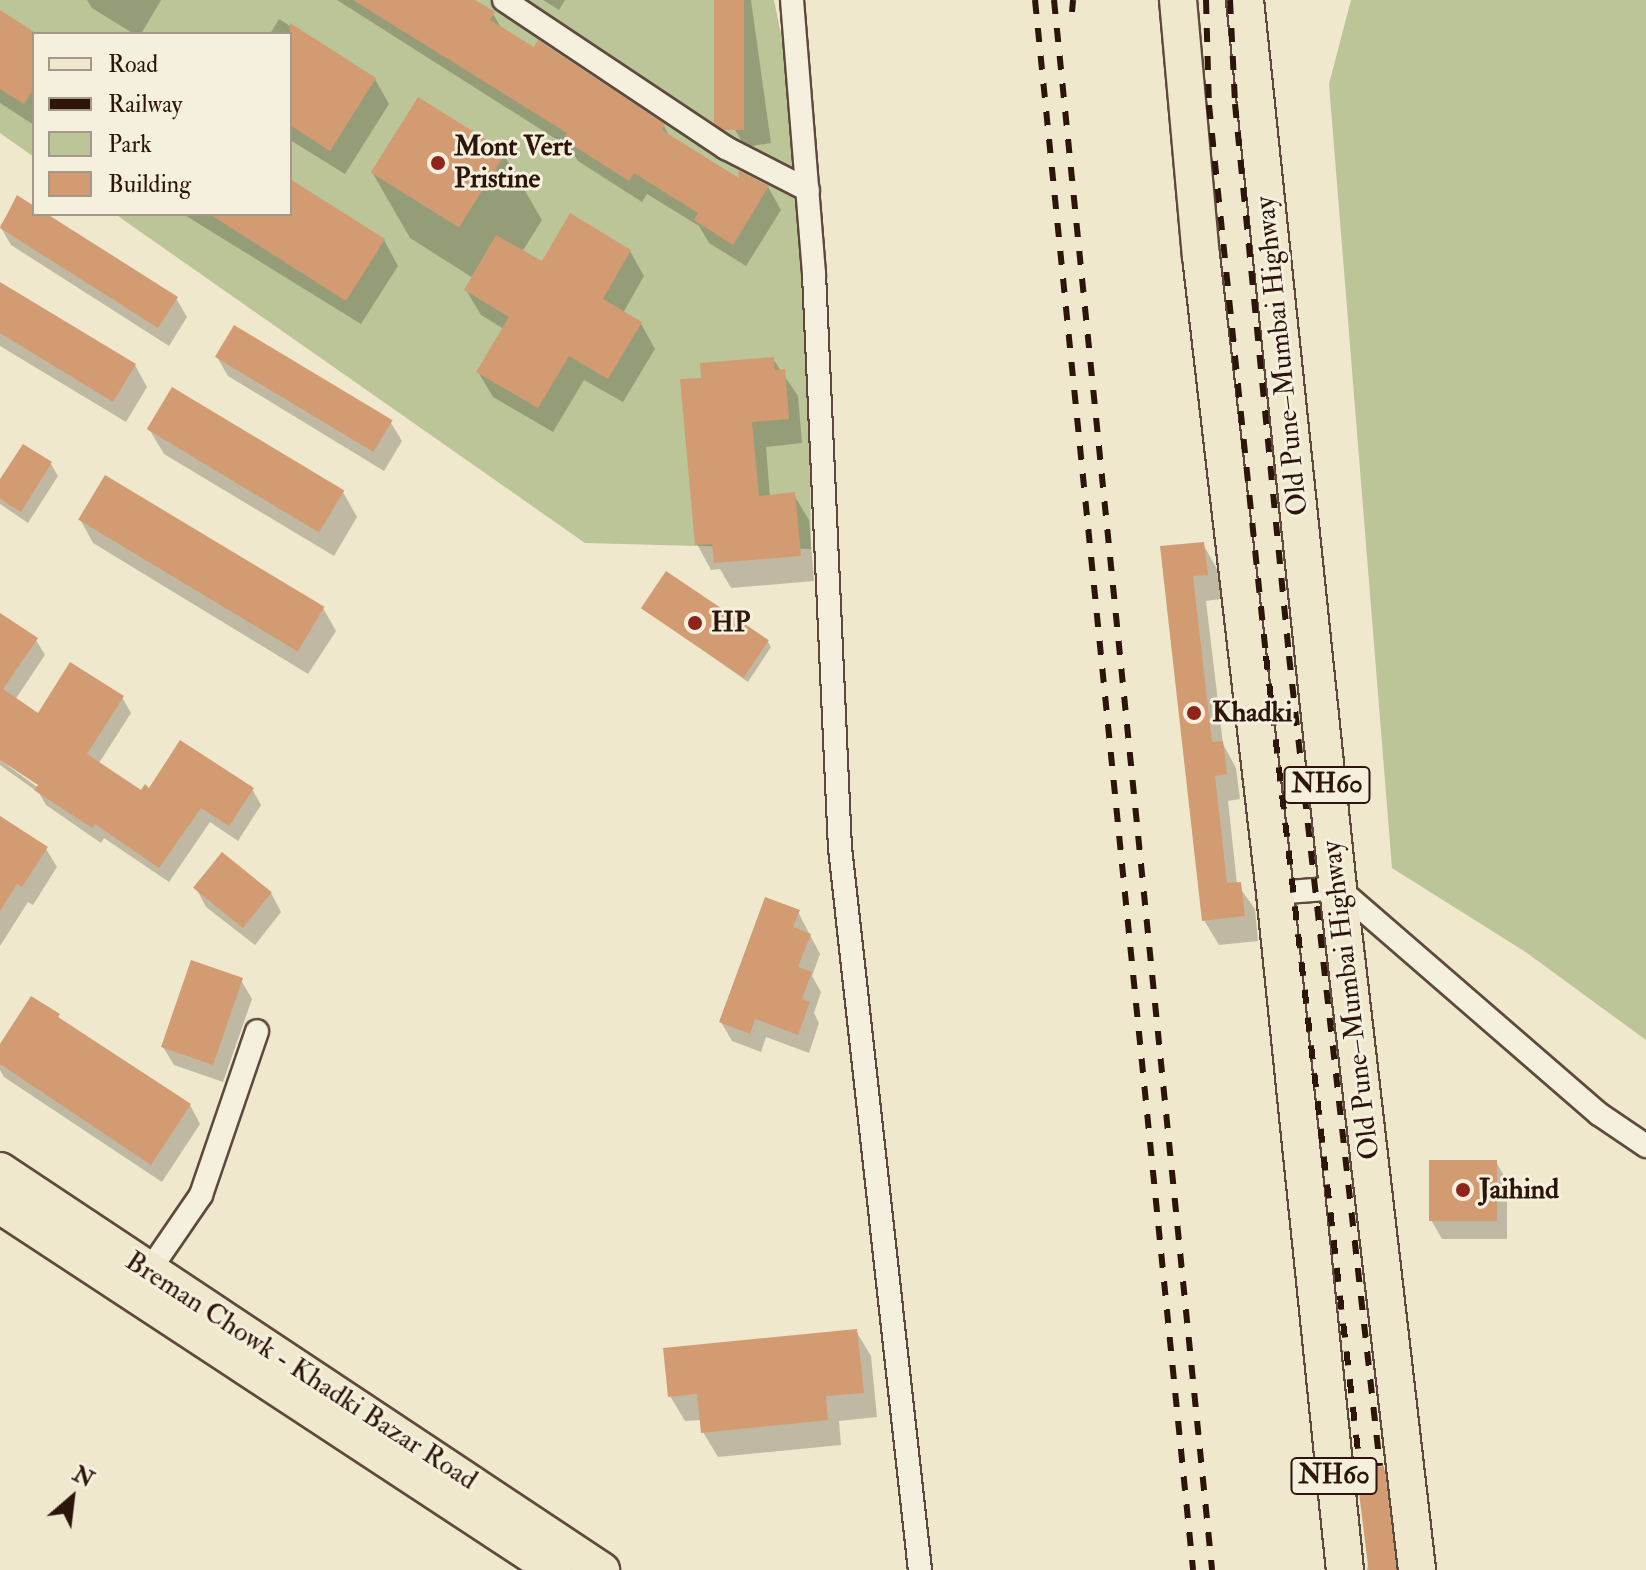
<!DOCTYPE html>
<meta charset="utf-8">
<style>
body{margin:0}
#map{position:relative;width:1646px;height:1570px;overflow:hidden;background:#efe8cd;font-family:"IM FELL Double Pica",serif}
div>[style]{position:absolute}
.green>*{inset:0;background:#bbc597}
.shadow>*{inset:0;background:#0003}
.building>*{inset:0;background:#d39b72;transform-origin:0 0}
.roads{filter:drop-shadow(2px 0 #5e4a3c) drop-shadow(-2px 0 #5e4a3c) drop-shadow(0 2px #5e4a3c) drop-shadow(0 -2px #5e4a3c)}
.minor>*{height:22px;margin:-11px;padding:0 11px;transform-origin:11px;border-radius:11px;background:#f5f0de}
.primary>*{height:34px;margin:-17px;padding:0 17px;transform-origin:17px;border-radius:17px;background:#efe8cd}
.trunk>*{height:36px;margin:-18px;padding:0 18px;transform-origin:18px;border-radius:18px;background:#efe8cd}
.rail>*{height:6px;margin-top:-3px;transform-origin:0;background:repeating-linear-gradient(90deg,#2d150b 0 14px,transparent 0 28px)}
.dots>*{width:22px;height:22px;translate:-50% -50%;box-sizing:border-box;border:4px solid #f5f0de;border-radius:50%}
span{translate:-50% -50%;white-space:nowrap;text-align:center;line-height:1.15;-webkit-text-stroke:6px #f5f0de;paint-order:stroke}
.shield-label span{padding:2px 6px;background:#f5f0de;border:2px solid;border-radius:6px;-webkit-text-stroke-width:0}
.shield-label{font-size:26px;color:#2d150b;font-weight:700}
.poi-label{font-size:28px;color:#2d150b;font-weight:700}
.left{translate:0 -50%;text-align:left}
.street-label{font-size:28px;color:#2d150b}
.legend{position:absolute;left:32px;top:32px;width:260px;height:184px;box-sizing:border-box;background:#f5f0de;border:2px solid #a5988a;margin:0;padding:10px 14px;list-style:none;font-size:24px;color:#2d150b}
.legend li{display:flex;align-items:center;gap:16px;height:40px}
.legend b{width:40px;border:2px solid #a5988a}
.north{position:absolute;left:32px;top:1458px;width:80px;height:80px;-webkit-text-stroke:6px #f5f0de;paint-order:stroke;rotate:28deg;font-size:22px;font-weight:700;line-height:32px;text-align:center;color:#2d150b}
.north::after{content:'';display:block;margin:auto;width:28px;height:36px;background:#2d150b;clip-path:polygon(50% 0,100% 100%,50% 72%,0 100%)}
</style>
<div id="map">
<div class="green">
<i style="clip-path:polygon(0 0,774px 0,807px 163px,811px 549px,585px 543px,115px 214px,290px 214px,290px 34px,34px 34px,34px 157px,0 133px)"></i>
<i style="clip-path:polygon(1351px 0,1646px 0,1646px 1040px,1527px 953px,1392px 868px,1329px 84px)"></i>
</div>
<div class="shadow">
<i style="clip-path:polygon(87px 0,161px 0,141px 34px,134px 34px,92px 8px)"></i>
<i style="clip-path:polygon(337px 0,471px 0,493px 14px,502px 29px,664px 126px,670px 137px,742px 182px,768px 187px,781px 210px,746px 266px,709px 243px,699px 226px,647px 194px,642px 202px,578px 161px,570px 148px)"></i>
<i style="clip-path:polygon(543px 0,565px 0,559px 10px)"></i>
<i style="clip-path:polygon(716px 0,751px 0,771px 143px,745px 147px,734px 128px)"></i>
<i style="clip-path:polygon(0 13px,34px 34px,34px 125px,0 103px)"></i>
<i style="clip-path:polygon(279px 19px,375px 79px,389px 104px,345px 174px,290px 140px,290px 34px,270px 34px)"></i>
<i style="clip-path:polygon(504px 155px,542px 220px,522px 252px,542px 264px,630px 251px,644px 276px,623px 313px,641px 324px,655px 349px,623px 402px,584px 380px,553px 432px,493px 397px,478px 372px,504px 329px,481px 315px,466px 290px,473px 278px,410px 238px,372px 172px)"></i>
<i style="clip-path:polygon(290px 182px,384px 240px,398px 266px,361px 324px,183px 214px,290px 214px)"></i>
<i style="clip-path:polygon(18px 198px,34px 208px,34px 214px,43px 214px,176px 298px,187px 317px,169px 346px,11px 245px,0 226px)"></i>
<i style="clip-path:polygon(0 283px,135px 365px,147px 387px,126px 422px,0 346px)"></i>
<i style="clip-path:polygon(217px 357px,391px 423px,402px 441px,384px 471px,228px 376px)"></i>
<i style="clip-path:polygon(773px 359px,798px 396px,802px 443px,766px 447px,770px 497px,794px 495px,809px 520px,814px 581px,731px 588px,720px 569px,711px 570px,697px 544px,703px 379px)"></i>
<i style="clip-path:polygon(149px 429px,343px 492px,357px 517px,334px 556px,164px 454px)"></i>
<i style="clip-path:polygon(23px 447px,51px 464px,58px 476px,28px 523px,0 504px,0 483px)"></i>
<i style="clip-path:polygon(80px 519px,323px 608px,336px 631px,308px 674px,93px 543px)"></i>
<i style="clip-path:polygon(1203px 544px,1217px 569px,1221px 599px,1206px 601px,1223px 744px,1236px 768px,1240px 799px,1228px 801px,1237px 884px,1255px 909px,1258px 941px,1219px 945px,1204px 920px,1163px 548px)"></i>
<i style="clip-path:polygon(644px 609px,768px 642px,771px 647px,748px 682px)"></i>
<i style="clip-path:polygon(0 622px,36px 640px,45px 655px,15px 700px,38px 716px,122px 697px,131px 713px,99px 763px,142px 793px,252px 789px,261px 805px,238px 841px,210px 822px,169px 882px,104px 838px,101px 843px,46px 805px,39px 793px,0 765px,0 760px,44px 792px,47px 789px,0 755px)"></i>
<i style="clip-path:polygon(0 819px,46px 849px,57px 867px,33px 905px,28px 902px,0 946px)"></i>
<i style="clip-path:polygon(196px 888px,271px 893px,281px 912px,255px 945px,206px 907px)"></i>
<i style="clip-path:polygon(798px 912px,820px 954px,812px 976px,821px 992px,814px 1013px,819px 1023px,809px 1053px,766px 1037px,761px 1052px,732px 1041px,721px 1022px)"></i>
<i style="clip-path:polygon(241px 980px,252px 999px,223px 1082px,174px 1065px,163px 1047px)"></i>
<i style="clip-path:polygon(58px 1016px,62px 1022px,190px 1105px,200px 1124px,162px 1182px,4px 1077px,0 1070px,0 1047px)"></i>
<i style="clip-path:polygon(1496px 1162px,1507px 1181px,1507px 1239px,1442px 1239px,1431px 1220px)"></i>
<i style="clip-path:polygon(856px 1331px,871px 1356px,877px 1417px,839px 1421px,841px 1445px,718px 1457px,703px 1432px,702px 1420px,685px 1421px,670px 1396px)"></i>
<i style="clip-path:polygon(1383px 1468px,1397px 1493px,1406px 1570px,1367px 1570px)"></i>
</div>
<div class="building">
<i style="clip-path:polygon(353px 0,475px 0,495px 12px,490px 20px,534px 47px,538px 40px,665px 124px,662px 130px,739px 178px,738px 170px,769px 186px,733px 245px,694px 220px,698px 213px,634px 173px,629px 181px,563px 139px,567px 133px)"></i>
<i style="left:714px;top:0;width:30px;height:130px"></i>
<i style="clip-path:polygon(0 10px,34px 32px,34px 88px,24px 104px,0 89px)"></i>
<i style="clip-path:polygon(290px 23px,376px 78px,330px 151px,290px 125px)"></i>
<i style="left:418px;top:97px;width:104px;height:89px;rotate:32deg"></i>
<i style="clip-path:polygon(290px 179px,385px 239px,346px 301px,209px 214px,290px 214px)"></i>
<i style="clip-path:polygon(17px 195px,34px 206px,34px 214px,47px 214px,178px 297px,158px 328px,0 228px)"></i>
<i style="clip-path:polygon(570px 213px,631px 250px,603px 299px,642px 322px,608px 379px,569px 356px,538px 408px,476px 372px,509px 317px,464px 290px,496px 235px,542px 261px)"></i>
<i style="clip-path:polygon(0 282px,136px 364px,113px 402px,0 333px)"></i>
<i style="left:234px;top:325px;width:185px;height:37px;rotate:31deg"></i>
<i style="clip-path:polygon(774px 357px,775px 370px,785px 369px,789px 419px,752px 422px,759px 496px,795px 492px,801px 556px,714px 563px,712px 544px,695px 545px,680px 379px,701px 378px,700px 363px)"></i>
<i style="left:172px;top:387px;width:201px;height:49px;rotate:31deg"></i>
<i style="clip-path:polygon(23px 444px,52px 462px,21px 512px,0 499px,0 479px)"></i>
<i style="left:105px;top:475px;width:256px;height:52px;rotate:31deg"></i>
<i style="clip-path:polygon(1204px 542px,1208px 575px,1193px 576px,1212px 742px,1223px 741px,1227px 774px,1215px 776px,1227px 883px,1241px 882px,1245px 916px,1202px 921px,1160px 546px)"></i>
<i style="left:666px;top:571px;width:124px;height:45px;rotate:34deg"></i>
<i style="clip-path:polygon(0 613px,38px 638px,3px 689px,38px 713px,70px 662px,124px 696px,87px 754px,141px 790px,145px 784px,149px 788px,180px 740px,254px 788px,229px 826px,201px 808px,159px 868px,95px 824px,92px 828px,34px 790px,38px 785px,0 760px)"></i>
<i style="clip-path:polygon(0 816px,48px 847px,22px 887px,17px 884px,0 911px)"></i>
<i style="left:222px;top:852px;width:64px;height:46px;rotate:39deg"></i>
<i style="clip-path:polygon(765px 897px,800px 910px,793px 927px,811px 934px,798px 967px,812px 972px,802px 999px,810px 1002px,798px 1035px,755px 1019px,750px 1034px,719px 1022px)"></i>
<i style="left:191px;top:960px;width:55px;height:92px;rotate:19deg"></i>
<i style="clip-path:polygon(31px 996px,60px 1014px,58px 1017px,191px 1104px,151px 1165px,0 1064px,0 1044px)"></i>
<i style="left:1429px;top:1160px;width:68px;height:61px"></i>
<i style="clip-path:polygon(857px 1329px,864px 1393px,826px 1396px,828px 1420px,701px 1433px,697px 1394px,668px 1397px,663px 1348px)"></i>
<i style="left:1384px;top:1466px;width:105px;height:28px;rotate:83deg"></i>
</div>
<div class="roads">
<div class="minor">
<i style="left:504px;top:0;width:267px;rotate:33.7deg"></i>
<i style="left:726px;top:148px;width:92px;rotate:27.1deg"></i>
<i style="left:792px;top:0;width:275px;rotate:85.4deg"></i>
<i style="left:814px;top:274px;width:575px;rotate:87.41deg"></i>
<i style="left:840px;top:848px;width:726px;rotate:83.68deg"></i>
<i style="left:1275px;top:893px;width:63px;rotate:-4.5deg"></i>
<i style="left:1338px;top:888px;width:345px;rotate:40.9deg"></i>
<i style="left:1599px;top:1114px;width:57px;rotate:34.2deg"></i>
<i style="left:149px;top:1271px;width:92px;rotate:-55.6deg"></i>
<i style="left:201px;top:1195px;width:173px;rotate:-71.1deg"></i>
</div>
<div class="primary">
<i style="left:0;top:1170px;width:723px;rotate:33.6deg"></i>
<i style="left:0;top:1206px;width:663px;rotate:33.31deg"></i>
</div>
<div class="trunk">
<i style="left:1178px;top:0;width:257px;rotate:84.9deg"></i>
<i style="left:1201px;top:256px;width:641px;rotate:83.37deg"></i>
<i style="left:1275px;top:893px;width:681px;rotate:84.1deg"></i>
<i style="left:1245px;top:0;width:893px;rotate:84.02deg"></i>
<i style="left:1338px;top:888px;width:687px;rotate:83.39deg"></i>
</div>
</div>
<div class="rail">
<i style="left:1035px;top:0;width:1578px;rotate:84.25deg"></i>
<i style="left:1054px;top:0;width:1578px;rotate:84.25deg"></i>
<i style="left:1206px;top:0;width:105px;rotate:88.4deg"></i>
<i style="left:1209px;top:105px;width:554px;rotate:84.09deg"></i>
<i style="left:1266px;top:656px;width:817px;rotate:83.4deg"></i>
<i style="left:1230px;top:0;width:104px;rotate:87.2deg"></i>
<i style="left:1235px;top:104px;width:555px;rotate:84.41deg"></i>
<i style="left:1289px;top:656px;width:815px;rotate:83.59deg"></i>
<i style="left:1072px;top:12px;width:12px;rotate:-85deg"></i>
</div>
<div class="dots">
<i style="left:438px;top:163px;background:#8f2418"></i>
<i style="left:695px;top:623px;background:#8f2418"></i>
<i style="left:1194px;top:713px;background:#8f2418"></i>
<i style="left:1463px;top:1190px;background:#8f2418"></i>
</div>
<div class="shield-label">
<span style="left:1327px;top:785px">NH60</span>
<span style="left:1334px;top:1476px">NH60</span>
</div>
<div class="poi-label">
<span class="left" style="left:454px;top:163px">Mont Vert<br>Pristine</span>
<span class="left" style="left:711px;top:623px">HP</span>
<span class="left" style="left:1212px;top:713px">Khadki</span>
<span class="left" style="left:1479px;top:1190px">Jaihind</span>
</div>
<div class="street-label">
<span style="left:1282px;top:356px;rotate:-96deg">Old Pune–Mumbai Highway</span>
<span style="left:1351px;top:1000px;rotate:-97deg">Old Pune–Mumbai Highway</span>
<span style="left:301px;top:1371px;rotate:33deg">Breman Chowk - Khadki Bazar Road</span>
</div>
<ul class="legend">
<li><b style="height:10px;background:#efe8cd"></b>Road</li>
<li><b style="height:10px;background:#2d150b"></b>Railway</li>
<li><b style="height:22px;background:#bbc597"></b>Park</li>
<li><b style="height:22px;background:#d39b72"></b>Building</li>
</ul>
<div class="north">N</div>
</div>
